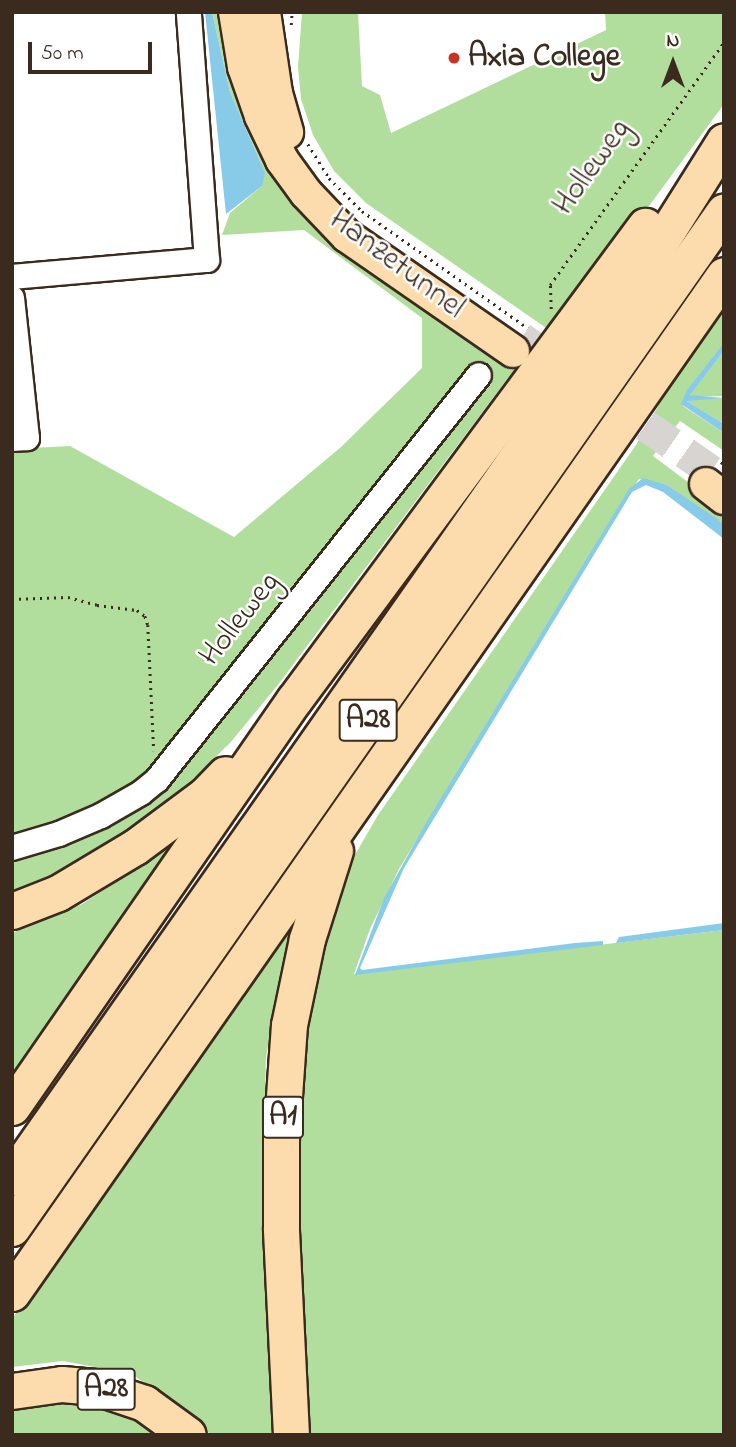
<!DOCTYPE html>
<style>
body{margin:0}
#map{position:relative;width:736px;height:1447px;overflow:hidden;background:#fff;font-family:"Indie Flower",sans-serif}
div>[style]{position:absolute}
.green>*{inset:0;background:#b1de9c}
.water>*{inset:0;background:#88cbe9}
.major-tunnel>*{height:32px;margin-top:-16px;transform-origin:0;background:repeating-linear-gradient(90deg,#d8d4d2 0 32px,transparent 0 48px)}
.path>*{height:2.5px;margin-top:-1.25px;transform-origin:0;background:repeating-linear-gradient(90deg,#3b2a1e 0 2px,transparent 0 7px)}
.roads{filter:drop-shadow(2px 0 #3b2a1e) drop-shadow(-2px 0 #3b2a1e) drop-shadow(0 2px #3b2a1e) drop-shadow(0 -2px #3b2a1e)}
.minor>*{height:24px;margin:-12px;padding:0 12px;transform-origin:12px;border-radius:12px;background:#fff}
.major>*{height:32px;margin:-16px;padding:0 16px;transform-origin:16px;border-radius:16px;background:#fcdcac}
.highway>*{height:35px;margin:-17.5px;padding:0 17.5px;transform-origin:17.5px;border-radius:17.5px;background:#fcdcac}
.dots>*{width:19px;height:19px;translate:-50% -50%;box-sizing:border-box;border:4px solid #fff;border-radius:50%}
span{translate:-50% -50%;white-space:nowrap;text-align:center;line-height:1.15;-webkit-text-stroke:5px #fff;paint-order:stroke}
.shield-label span{padding:2px 5px;background:#fff;border:2px solid;border-radius:5px;-webkit-text-stroke-width:0}
.shield-label{font-size:30px;color:#3b2a1e;font-weight:700}
.poi-label{font-size:32px;color:#3b2a1e;font-weight:700}
.left{translate:0 -50%;text-align:left}
.street-label{font-size:32px;color:#3b2a1e}
.frame{position:absolute;inset:0;border:14px solid #3b2a1e;pointer-events:none}
.north{position:absolute;left:638px;top:28px;width:70px;height:70px;-webkit-text-stroke:5px #fff;paint-order:stroke;rotate:0deg;font-size:19px;font-weight:700;line-height:28px;text-align:center;color:#3b2a1e}
.north::after{content:'';display:block;margin:auto;width:24px;height:32px;background:#3b2a1e;clip-path:polygon(50% 0,100% 100%,50% 72%,0 100%)}
.scale{position:absolute;left:28px;top:42px;width:124px;height:32px;box-sizing:border-box;border:4px solid #3b2a1e;border-top:0;padding-left:9px;font-size:21px;line-height:24px;white-space:nowrap;color:#3b2a1e;-webkit-text-stroke:5px #fff;paint-order:stroke}
</style>
<div id="map">
<div class="green">
<i style="clip-path:polygon(212px 12px,226px 12px,273px 151px,498px 351px,521px 366px,508px 378px,277px 686px,230px 743px,158px 813px,113px 848px,12px 895px,12px 853px,148px 781px,12px 843px,12px 449px,70px 446px,234px 537px,341px 447px,422px 368px,422px 318px,304px 230px,222px 235px,230px 213px,262px 186px,261px 164px,230px 92px)"></i>
<i style="clip-path:polygon(302px 12px,358px 12px,362px 86px,380px 95px,391px 133px,606px 30px,605px 12px,724px 12px,724px 104px,638px 221px,549px 330px,366px 203px,334px 171px,313px 135px,301px 99px,298px 67px)"></i>
<i style="clip-path:polygon(724px 302px,724px 343px,683px 406px,724px 433px,724px 451px,680px 421px,653px 456px,724px 509px,724px 525px,667px 485px,639px 479px,604px 531px,399px 869px,370px 929px,354px 974px,724px 930px,724px 1435px,305px 1435px,299px 1323px,295px 1125px,311px 975px,345px 872px,378px 815px,636px 445px,681px 366px)"></i>
<i style="clip-path:polygon(724px 351px,724px 396px,691px 397px,691px 393px)"></i>
<i style="clip-path:polygon(724px 398px,724px 424px,687px 401px,693px 399px)"></i>
<i style="clip-path:polygon(173px 845px,138px 893px,12px 1078px,12px 933px,82px 904px)"></i>
<i style="clip-path:polygon(297px 911px,285px 952px,266px 1057px,262px 1228px,274px 1435px,211px 1435px,185px 1409px,131px 1374px,63px 1361px,12px 1367px,12px 1319px)"></i>
<i style="clip-path:polygon(41px 1399px,102px 1402px,168px 1435px,12px 1435px,12px 1405px)"></i>
</div>
<div class="water">
<i style="clip-path:polygon(205px 12px,212px 12px,230px 92px,265px 173px,262px 186px,226px 214px)"></i>
<i style="clip-path:polygon(724px 343px,724px 351px,690px 395px,724px 398px,687px 401px,724px 424px,724px 433px,681px 404px,687px 390px)"></i>
<i style="clip-path:polygon(643px 478px,667px 485px,716px 518px,724px 525px,724px 539px,663px 492px,646px 485px,632px 492px,404px 868px,360px 968px,362px 970px,575px 943px,603px 941px,603px 945px,355px 975px,384px 898px,427px 821px,629px 489px)"></i>
<i style="clip-path:polygon(724px 923px,724px 930px,616px 943px,619px 937px)"></i>
</div>
<div class="major-tunnel">
<i style="left:521px;top:338px;width:59px;rotate:35.3deg"></i>
<i style="left:606px;top:398px;width:131px;rotate:34.8deg"></i>
</div>
<div class="path">
<i style="left:291px;top:25px;width:13px;rotate:-86deg"></i>
<i style="left:308px;top:144px;width:40px;rotate:58deg"></i>
<i style="left:329px;top:178px;width:47px;rotate:45deg"></i>
<i style="left:362px;top:211px;width:203px;rotate:35.2deg"></i>
<i style="left:551px;top:309px;width:24px;rotate:-92deg"></i>
<i style="left:550px;top:285px;width:299px;rotate:-54.4deg"></i>
<i style="left:721px;top:462px;width:4px;rotate:34deg"></i>
<i style="left:12px;top:599px;width:56px;rotate:-2deg"></i>
<i style="left:68px;top:597px;width:30px;rotate:15deg"></i>
<i style="left:97px;top:605px;width:40px;rotate:7.1deg"></i>
<i style="left:137px;top:610px;width:10px;rotate:37deg"></i>
<i style="left:145px;top:616px;width:9px;rotate:72deg"></i>
<i style="left:148px;top:625px;width:126px;rotate:87.3deg"></i>
</div>
<div class="roads">
<div class="minor">
<i style="left:12px;top:277px;width:196px;rotate:-5deg"></i>
<i style="left:207px;top:260px;width:249px;rotate:-94.2deg"></i>
<i style="left:12px;top:298px;width:141px;rotate:83.9deg"></i>
<i style="left:27px;top:438px;width:15px;rotate:176deg"></i>
<i style="left:12px;top:848px;width:49px;rotate:-16.6deg"></i>
<i style="left:59px;top:834px;width:46px;rotate:-23.2deg"></i>
<i style="left:101px;top:816px;width:46px;rotate:-29.9deg"></i>
<i style="left:141px;top:793px;width:21px;rotate:-39deg"></i>
<i style="left:157px;top:780px;width:517px;rotate:-51.51deg"></i>
</div>
<div class="major">
<i style="left:235px;top:12px;width:56px;rotate:80.7deg"></i>
<i style="left:244px;top:67px;width:52px;rotate:70.9deg"></i>
<i style="left:261px;top:116px;width:49px;rotate:64.5deg"></i>
<i style="left:282px;top:160px;width:41px;rotate:54deg"></i>
<i style="left:306px;top:193px;width:59px;rotate:46.4deg"></i>
<i style="left:347px;top:236px;width:202px;rotate:34.7deg"></i>
<i style="left:264px;top:12px;width:82px;rotate:81.6deg"></i>
<i style="left:276px;top:93px;width:41px;rotate:74.2deg"></i>
<i style="left:706px;top:484px;width:23px;rotate:38deg"></i>
</div>
<div class="highway">
<i style="left:12px;top:911px;width:49px;rotate:-21.4deg"></i>
<i style="left:58px;top:893px;width:90px;rotate:-30.9deg"></i>
<i style="left:135px;top:847px;width:87px;rotate:-36.6deg"></i>
<i style="left:205px;top:795px;width:29px;rotate:-46deg"></i>
<i style="left:12px;top:1107px;width:495px;rotate:-55.3deg"></i>
<i style="left:294px;top:700px;width:590px;rotate:-53.48deg"></i>
<i style="left:12px;top:1177px;width:1015px;rotate:-54.95deg"></i>
<i style="left:595px;top:346px;width:242px;rotate:-57.8deg"></i>
<i style="left:12px;top:1228px;width:1241px;rotate:-55deg"></i>
<i style="left:12px;top:1293px;width:1242px;rotate:-55.03deg"></i>
<i style="left:12px;top:1391px;width:50px;rotate:-8deg"></i>
<i style="left:62px;top:1384px;width:34px;rotate:5deg"></i>
<i style="left:96px;top:1387px;width:51px;rotate:18.4deg"></i>
<i style="left:144px;top:1403px;width:54px;rotate:36deg"></i>
<i style="left:291px;top:1435px;width:207px;rotate:-92.8deg"></i>
<i style="left:281px;top:1228px;width:89px;rotate:-90deg"></i>
<i style="left:281px;top:1139px;width:114px;rotate:-86deg"></i>
<i style="left:289px;top:1025px;width:88px;rotate:-78.2deg"></i>
<i style="left:307px;top:939px;width:93px;rotate:-72.5deg"></i>
</div>
</div>
<div class="dots">
<i style="left:454px;top:58px;background:#c8321e"></i>
</div>
<div class="shield-label">
<span style="left:368px;top:720px">A28</span>
<span style="left:283px;top:1117px">A1</span>
<span style="left:106px;top:1389px">A28</span>
</div>
<div class="poi-label">
<span class="left" style="left:468px;top:58px">Axia College</span>
</div>
<div class="street-label">
<span style="left:593px;top:168px;rotate:-54deg">Holleweg</span>
<span style="left:396px;top:265px;rotate:37deg">Hanzetunnel</span>
<span style="left:241px;top:620px;rotate:-52deg">Holleweg</span>
</div>
<div class="frame"></div>
<div class="north">N</div>
<div class="scale">50 m</div>
</div>
